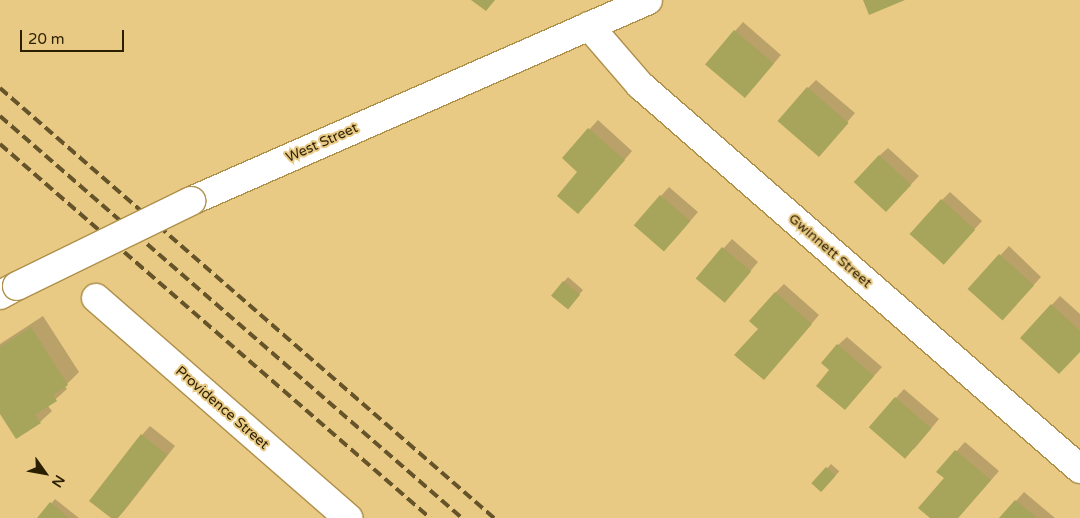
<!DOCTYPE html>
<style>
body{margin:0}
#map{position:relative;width:1080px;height:518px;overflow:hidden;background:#e9ca84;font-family:"Varela Round",sans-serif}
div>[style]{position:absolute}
.shadow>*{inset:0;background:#0003;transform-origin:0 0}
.building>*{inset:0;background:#a7a45b;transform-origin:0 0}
.roads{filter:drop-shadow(1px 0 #ae904b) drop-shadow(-1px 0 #ae904b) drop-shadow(0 1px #ae904b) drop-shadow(0 -1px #ae904b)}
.street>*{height:28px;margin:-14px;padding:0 14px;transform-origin:14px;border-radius:14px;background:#fff}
.secondary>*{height:28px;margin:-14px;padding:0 14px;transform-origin:14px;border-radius:14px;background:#fff}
.rail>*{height:4px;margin-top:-2px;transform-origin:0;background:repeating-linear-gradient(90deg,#65532a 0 10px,transparent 0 15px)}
.bridges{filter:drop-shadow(1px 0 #ae904b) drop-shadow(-1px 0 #ae904b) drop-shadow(0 1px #ae904b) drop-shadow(0 -1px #ae904b)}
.secondary-bridge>*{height:28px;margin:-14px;padding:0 14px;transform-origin:14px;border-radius:14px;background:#fff}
span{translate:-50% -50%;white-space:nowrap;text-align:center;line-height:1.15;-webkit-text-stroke:4px #e9ca84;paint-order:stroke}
.street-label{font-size:14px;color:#2b1f02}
.north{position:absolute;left:20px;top:448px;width:50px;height:50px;-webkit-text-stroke:4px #e9ca84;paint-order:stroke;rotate:122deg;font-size:14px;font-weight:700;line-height:20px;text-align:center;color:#2b1f02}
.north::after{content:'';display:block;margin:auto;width:18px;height:22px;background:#2b1f02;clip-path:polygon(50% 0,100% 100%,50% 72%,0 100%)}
.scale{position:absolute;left:20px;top:30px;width:104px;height:22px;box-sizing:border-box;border:2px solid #2b1f02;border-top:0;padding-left:6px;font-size:15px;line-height:18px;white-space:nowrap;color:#2b1f02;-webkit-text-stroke:4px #e9ca84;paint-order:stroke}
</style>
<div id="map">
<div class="shadow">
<i style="clip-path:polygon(743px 22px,781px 55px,753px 88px,706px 64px)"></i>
<i style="clip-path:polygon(816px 80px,855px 113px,827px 146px,808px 88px)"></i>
<i style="clip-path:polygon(598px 120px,632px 151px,587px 204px,579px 172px,563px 158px)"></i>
<i style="clip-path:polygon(888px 148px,919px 176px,894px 202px,879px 156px)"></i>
<i style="clip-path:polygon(669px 187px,698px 212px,673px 241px,661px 196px)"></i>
<i style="clip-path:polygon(950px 192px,982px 221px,951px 255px,942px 200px)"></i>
<i style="clip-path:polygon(732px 239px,758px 262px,732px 293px,697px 278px)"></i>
<i style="clip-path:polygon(1009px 246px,1041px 277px,1011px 310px,970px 288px)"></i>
<i style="clip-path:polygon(568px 277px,583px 290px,571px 304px,552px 295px)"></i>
<i style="clip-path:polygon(784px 284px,819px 315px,772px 370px,760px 329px,775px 293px)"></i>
<i style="clip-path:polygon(1060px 296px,1080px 314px,1080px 351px,1022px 338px)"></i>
<i style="clip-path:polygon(43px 316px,79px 372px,65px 386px,67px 389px,48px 406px,52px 411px,40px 422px,0 412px,0 344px)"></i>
<i style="clip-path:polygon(847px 337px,882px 367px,845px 409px,831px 370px,838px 345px)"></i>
<i style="clip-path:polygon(904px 389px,939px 419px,914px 449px,870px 427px)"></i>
<i style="clip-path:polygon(150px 426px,175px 446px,124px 511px,117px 518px,113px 518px,142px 435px)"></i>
<i style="clip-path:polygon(965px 442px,999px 471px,958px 518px,932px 518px,946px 478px,938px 471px)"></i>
<i style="left:831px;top:464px;width:11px;height:26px;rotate:41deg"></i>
<i style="clip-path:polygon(1024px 492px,1055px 518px,1001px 518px)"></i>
<i style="clip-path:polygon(55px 499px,79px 518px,39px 518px)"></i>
</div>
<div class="building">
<i style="clip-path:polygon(471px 0,495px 0,486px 11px)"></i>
<i style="clip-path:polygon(863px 0,905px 0,869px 15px)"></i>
<i style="left:734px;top:30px;width:52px;height:45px;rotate:40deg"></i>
<i style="left:807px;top:87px;width:55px;height:45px;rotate:41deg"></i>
<i style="clip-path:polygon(588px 128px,625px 160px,578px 214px,557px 196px,577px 172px,562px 158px)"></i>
<i style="left:879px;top:155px;width:44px;height:37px;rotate:43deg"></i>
<i style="left:660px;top:195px;width:40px;height:40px;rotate:41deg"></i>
<i style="left:941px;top:199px;width:46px;height:47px;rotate:42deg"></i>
<i style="left:722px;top:247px;width:38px;height:41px;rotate:40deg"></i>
<i style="left:999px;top:254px;width:47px;height:47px;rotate:42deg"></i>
<i style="left:563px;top:281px;width:22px;height:19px;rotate:39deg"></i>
<i style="clip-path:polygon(775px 292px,812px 324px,764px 380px,734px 355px,758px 329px,749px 321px)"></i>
<i style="clip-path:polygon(1051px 304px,1080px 331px,1080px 352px,1059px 374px,1020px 338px)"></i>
<i style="clip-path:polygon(31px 327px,68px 385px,53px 395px,57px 401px,35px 415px,41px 423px,16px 439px,0 414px,0 347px)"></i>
<i style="clip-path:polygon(837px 344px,874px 376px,845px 410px,816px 386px,829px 370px,821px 363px)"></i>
<i style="left:895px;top:397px;width:48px;height:40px;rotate:41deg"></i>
<i style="clip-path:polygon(141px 434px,167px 455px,118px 518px,111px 518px,89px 501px)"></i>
<i style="clip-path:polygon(955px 450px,991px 480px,958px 518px,930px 518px,918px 508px,944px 478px,936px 472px)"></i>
<i style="left:826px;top:467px;width:13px;height:22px;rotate:42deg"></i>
<i style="clip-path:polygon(1015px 500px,1037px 518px,999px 518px)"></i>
<i style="clip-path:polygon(50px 502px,69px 518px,37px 518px)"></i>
</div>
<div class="roads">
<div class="street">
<i style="left:589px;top:26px;width:78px;rotate:49.2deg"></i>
<i style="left:640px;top:85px;width:584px;rotate:41.11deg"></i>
<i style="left:96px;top:298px;width:335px;rotate:41.1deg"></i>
</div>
<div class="secondary">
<i style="left:191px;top:201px;width:499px;rotate:-23.7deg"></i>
<i style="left:0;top:295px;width:19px;rotate:-28deg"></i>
</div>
</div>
<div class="rail">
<i style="left:0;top:88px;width:655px;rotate:41.04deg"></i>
<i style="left:0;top:116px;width:612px;rotate:41.03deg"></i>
<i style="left:0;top:144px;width:570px;rotate:41.02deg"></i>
</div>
<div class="bridges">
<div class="secondary-bridge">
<i style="left:17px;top:286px;width:194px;rotate:-26deg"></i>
</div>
</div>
<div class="street-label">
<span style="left:322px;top:143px;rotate:-24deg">West Street</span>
<span style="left:830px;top:251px;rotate:41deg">Gwinnett Street</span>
<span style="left:222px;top:408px;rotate:41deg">Providence Street</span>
</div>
<div class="north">N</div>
<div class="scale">20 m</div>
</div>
